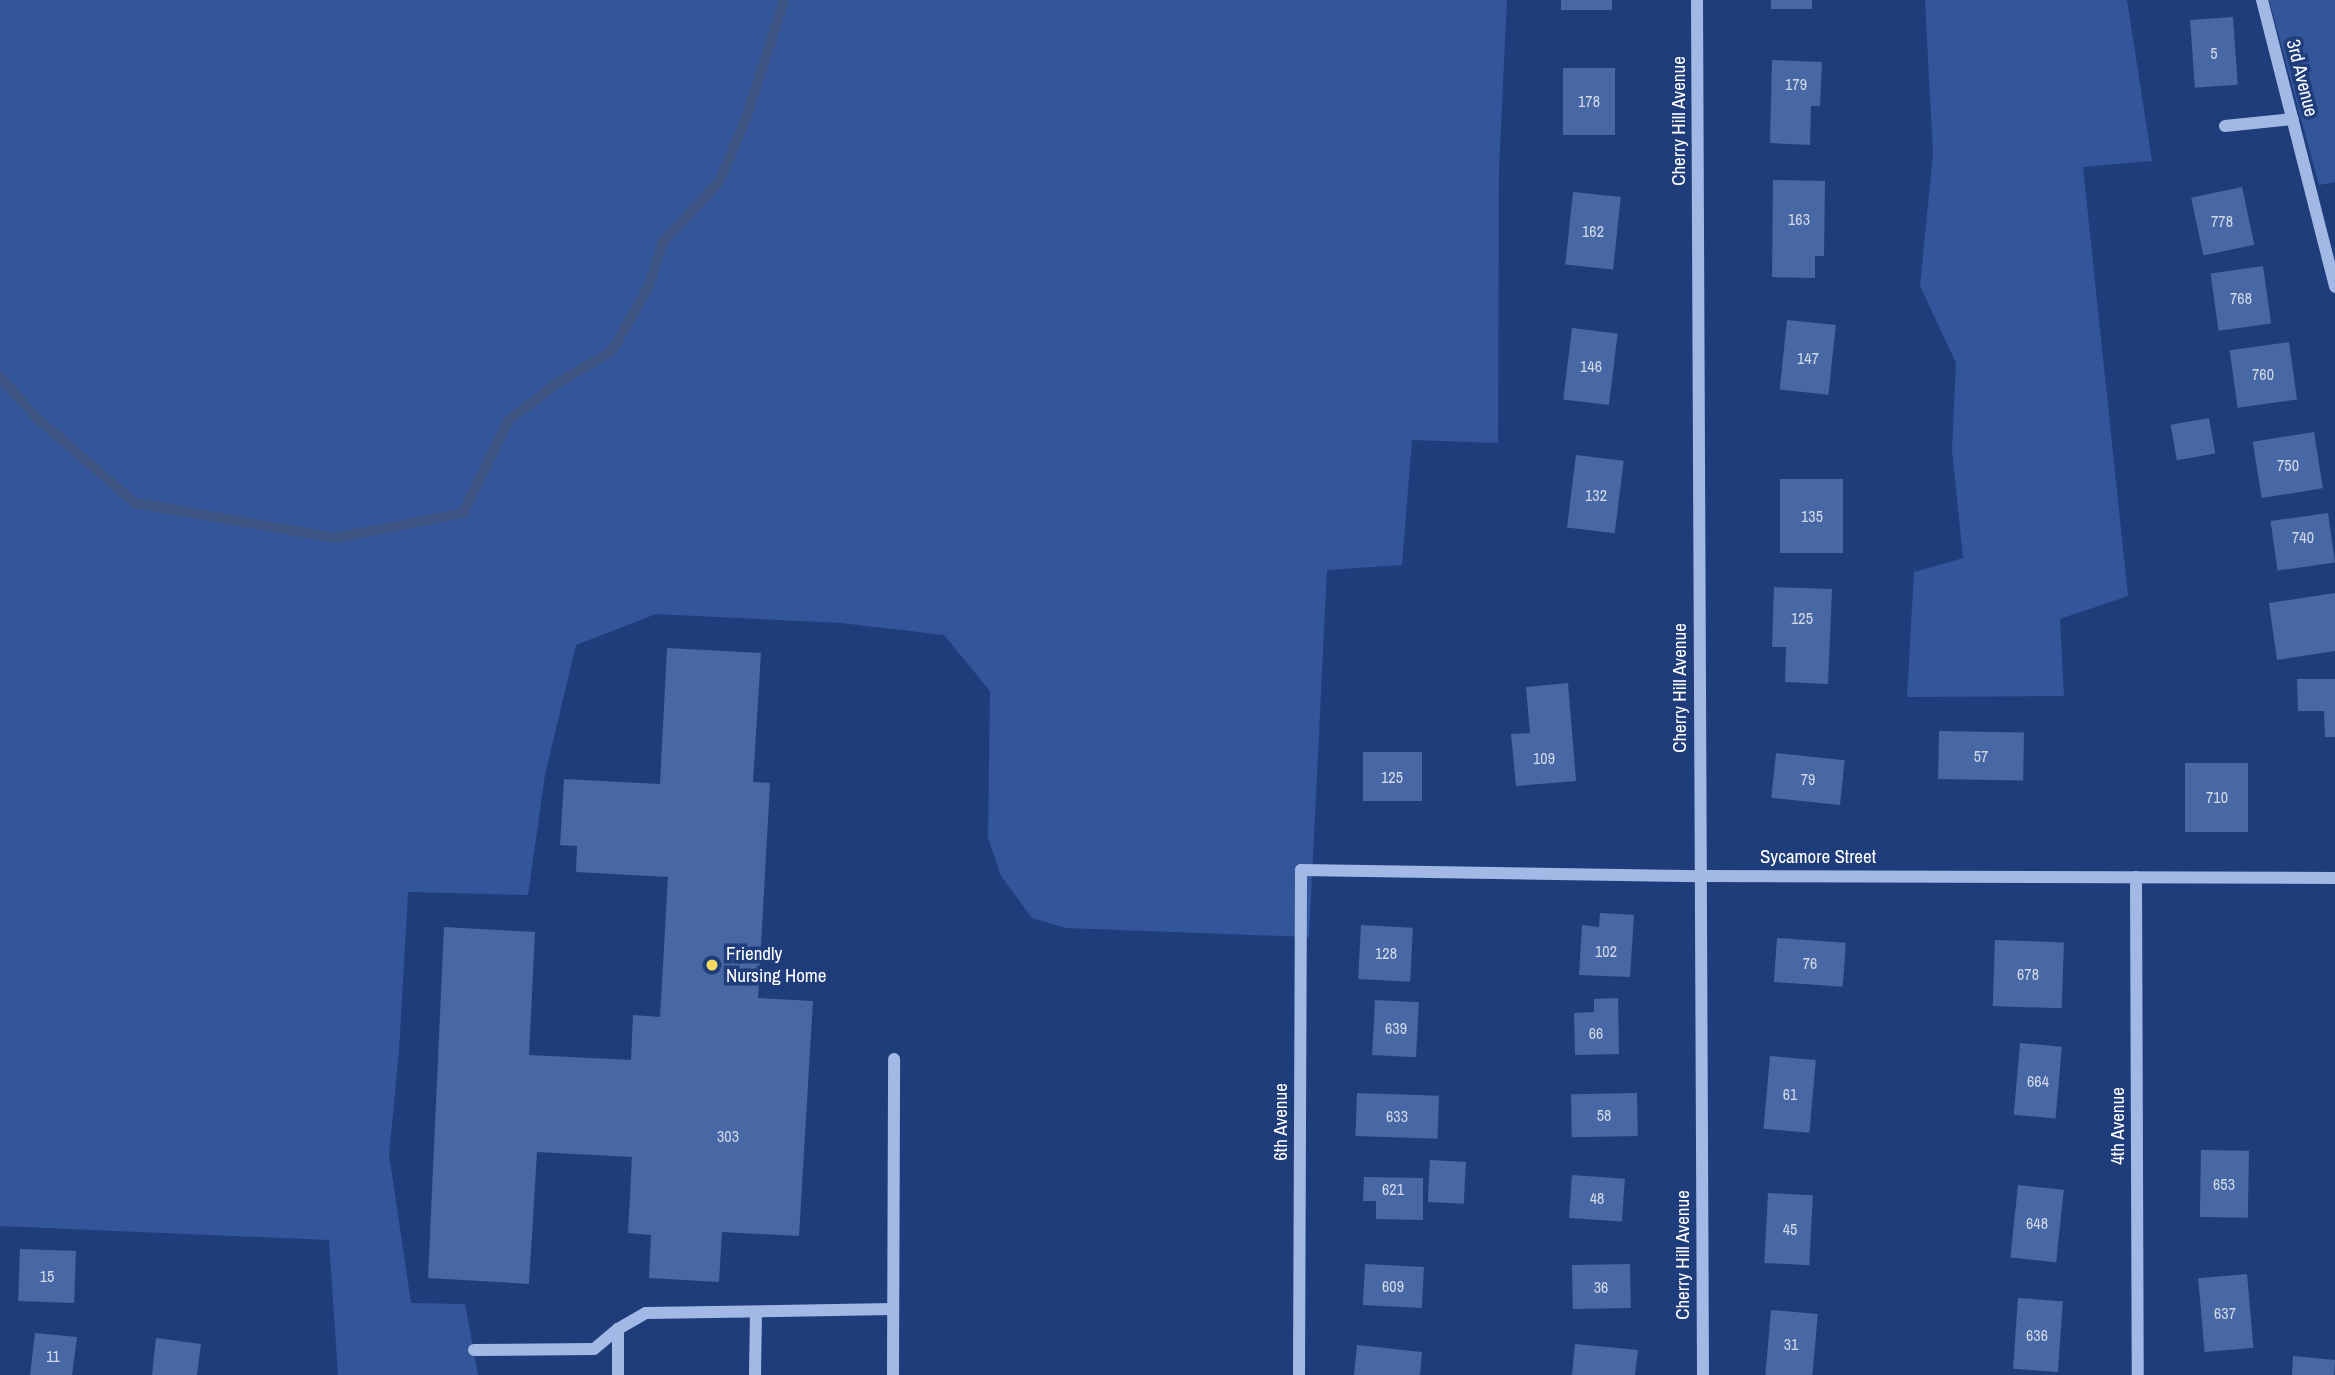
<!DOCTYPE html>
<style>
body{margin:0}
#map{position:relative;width:2335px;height:1375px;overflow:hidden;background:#203d7b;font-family:"Archivo Narrow",sans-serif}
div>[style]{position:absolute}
.green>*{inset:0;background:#359}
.stream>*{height:10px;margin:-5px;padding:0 5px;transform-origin:5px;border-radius:5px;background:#3d5381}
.building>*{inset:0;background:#4867a5;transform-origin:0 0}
.minor>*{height:12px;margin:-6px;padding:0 6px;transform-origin:6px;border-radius:6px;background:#a2b9e6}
.dots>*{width:19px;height:19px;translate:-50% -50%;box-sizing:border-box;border:4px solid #203d7b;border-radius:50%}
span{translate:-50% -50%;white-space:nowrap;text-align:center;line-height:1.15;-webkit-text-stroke:7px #203d7b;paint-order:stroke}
.number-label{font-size:16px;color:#d1d9e8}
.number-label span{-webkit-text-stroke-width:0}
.street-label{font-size:19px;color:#fff}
.poi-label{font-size:19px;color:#fff}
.left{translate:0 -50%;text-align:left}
</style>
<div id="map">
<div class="green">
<i style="clip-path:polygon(0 0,1507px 0,1499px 168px,1498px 443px,1412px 440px,1402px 565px,1327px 570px,1309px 937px,1066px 928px,1032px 918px,1001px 876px,988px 838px,990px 691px,944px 635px,841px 623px,656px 614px,576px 645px,545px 775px,528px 895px,408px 892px,399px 1051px,389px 1154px,411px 1303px,465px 1304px,478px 1375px,338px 1375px,329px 1240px,0 1226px)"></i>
<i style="clip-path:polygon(1925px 0,2127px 0,2152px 161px,2083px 167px,2128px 596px,2060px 619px,2064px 696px,1907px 697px,1914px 572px,1963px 558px,1952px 450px,1956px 363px,1920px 286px,1933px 155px)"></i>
<i style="clip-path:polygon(2269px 0,2335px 0,2335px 182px,2319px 185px)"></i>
</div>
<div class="stream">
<i style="left:0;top:377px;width:57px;rotate:47.9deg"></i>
<i style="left:38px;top:419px;width:128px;rotate:40.9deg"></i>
<i style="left:135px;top:503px;width:204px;rotate:9.9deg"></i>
<i style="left:336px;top:538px;width:129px;rotate:-11.1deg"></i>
<i style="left:463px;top:513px;width:102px;rotate:-63.9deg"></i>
<i style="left:508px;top:421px;width:61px;rotate:-37.6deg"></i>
<i style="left:556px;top:384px;width:65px;rotate:-30.5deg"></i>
<i style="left:612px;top:351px;width:73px;rotate:-60.3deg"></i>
<i style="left:648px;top:288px;width:48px;rotate:-71.9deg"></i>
<i style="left:663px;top:242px;width:82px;rotate:-47deg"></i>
<i style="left:719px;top:182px;width:66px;rotate:-66.9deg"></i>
<i style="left:745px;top:121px;width:127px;rotate:-72.1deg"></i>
</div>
<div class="building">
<i style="left:1561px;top:0;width:51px;height:10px"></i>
<i style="left:1771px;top:0;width:41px;height:9px"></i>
<i style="left:2233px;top:17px;width:68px;height:43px;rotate:86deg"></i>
<i style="clip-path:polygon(1772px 60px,1822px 62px,1820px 106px,1811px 106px,1810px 145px,1770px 143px)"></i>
<i style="left:1563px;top:68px;width:52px;height:67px"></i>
<i style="clip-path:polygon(1773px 180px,1825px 181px,1824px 256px,1815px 256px,1815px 278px,1772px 277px)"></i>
<i style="left:2242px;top:187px;width:59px;height:52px;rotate:78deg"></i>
<i style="left:1573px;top:192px;width:48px;height:73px;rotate:6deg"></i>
<i style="left:2263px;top:266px;width:58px;height:53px;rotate:82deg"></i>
<i style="left:1787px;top:320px;width:49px;height:70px;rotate:6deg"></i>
<i style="left:1572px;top:328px;width:46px;height:72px;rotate:7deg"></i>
<i style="left:2289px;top:342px;width:58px;height:60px;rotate:82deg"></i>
<i style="left:2209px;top:418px;width:36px;height:39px;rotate:80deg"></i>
<i style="left:2314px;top:432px;width:57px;height:62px;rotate:81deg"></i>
<i style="left:1576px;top:455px;width:48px;height:73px;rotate:7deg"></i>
<i style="left:1780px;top:479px;width:63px;height:74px"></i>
<i style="left:2328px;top:513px;width:50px;height:58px;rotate:82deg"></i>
<i style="clip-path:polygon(1774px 587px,1832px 589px,1828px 684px,1785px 682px,1786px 647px,1772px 647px)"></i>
<i style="clip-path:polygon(2335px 593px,2335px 651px,2277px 660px,2269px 603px)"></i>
<i style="clip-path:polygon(667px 648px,761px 653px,753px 782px,770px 783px,758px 998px,813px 1001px,799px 1236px,722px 1232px,719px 1282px,649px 1278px,651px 1235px,628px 1233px,632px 1157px,537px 1152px,529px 1284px,428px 1278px,444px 927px,535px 932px,529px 1055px,631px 1060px,633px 1015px,660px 1017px,668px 877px,576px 872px,577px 846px,560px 845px,564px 779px,660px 784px)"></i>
<i style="clip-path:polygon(2297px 679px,2335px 679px,2335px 737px,2325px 737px,2324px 711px,2298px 711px)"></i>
<i style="clip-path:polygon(1568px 683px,1576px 781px,1516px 786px,1511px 734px,1530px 733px,1526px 687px)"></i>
<i style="left:1939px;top:731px;width:85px;height:48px;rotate:1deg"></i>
<i style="left:1363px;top:752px;width:59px;height:49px"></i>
<i style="left:1776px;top:753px;width:69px;height:45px;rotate:6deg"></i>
<i style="left:2185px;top:763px;width:63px;height:69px"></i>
<i style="clip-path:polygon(1600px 913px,1634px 915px,1630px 977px,1579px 975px,1582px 925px,1599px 927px)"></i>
<i style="left:1361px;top:925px;width:52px;height:54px;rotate:3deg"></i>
<i style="left:1777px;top:938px;width:69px;height:44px;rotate:4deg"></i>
<i style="left:1995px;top:940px;width:69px;height:66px;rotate:2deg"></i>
<i style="clip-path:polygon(1618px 998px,1619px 1054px,1575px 1055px,1574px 1013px,1594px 1012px,1594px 999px)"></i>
<i style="left:1375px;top:1000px;width:44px;height:55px;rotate:3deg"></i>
<i style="left:2020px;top:1043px;width:42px;height:72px;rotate:5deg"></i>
<i style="left:1770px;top:1056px;width:46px;height:73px;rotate:5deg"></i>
<i style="left:1357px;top:1093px;width:82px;height:43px;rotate:2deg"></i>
<i style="left:1637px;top:1093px;width:43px;height:66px;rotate:89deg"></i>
<i style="left:2201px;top:1150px;width:48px;height:67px;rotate:1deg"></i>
<i style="left:1430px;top:1160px;width:36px;height:42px;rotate:3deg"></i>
<i style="left:1572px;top:1175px;width:53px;height:43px;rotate:4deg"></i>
<i style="clip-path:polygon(1364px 1177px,1423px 1178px,1423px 1220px,1376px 1219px,1376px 1201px,1363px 1201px)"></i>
<i style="left:2018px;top:1185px;width:46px;height:73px;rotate:6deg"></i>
<i style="left:1768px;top:1193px;width:45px;height:70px;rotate:3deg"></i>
<i style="left:20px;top:1249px;width:56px;height:52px;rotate:2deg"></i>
<i style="left:1365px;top:1264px;width:59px;height:41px;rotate:3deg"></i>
<i style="left:1630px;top:1264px;width:44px;height:58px;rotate:89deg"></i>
<i style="left:2247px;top:1274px;width:74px;height:49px;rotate:85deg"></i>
<i style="left:2018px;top:1298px;width:45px;height:71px;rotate:4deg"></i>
<i style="left:1771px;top:1310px;width:47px;height:65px;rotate:5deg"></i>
<i style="clip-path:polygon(35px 1333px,77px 1337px,72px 1375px,30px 1375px)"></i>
<i style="clip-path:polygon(156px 1338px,201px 1344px,197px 1375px,152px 1375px)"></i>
<i style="clip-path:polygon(1575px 1344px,1638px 1350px,1635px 1375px,1572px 1375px)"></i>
<i style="clip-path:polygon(1357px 1345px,1422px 1352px,1420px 1375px,1354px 1375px)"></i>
<i style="clip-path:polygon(2293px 1356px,2335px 1360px,2334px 1375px,2292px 1375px)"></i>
</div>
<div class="minor">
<i style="left:1697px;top:0;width:1375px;rotate:89.75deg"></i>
<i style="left:2262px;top:0;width:296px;rotate:75.7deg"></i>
<i style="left:2225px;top:126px;width:68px;rotate:-5.9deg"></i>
<i style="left:2136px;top:877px;width:498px;rotate:89.8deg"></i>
<i style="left:618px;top:1329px;width:46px;rotate:90deg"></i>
<i style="left:474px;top:1350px;width:120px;rotate:-0.5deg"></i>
<i style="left:594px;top:1349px;width:31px;rotate:-40deg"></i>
<i style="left:618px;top:1329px;width:32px;rotate:-30deg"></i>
<i style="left:646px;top:1313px;width:247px;rotate:-0.9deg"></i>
<i style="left:755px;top:1375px;width:63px;rotate:-89.1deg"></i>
<i style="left:893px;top:1375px;width:316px;rotate:-89.8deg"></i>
<i style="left:1299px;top:1375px;width:505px;rotate:-89.77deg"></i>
<i style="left:1301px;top:870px;width:399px;rotate:0.9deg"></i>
<i style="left:1700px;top:876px;width:635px;rotate:0.18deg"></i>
</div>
<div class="dots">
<i style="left:712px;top:965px;background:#f4da62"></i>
</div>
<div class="number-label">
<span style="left:2214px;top:53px">5</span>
<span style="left:1796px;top:84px">179</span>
<span style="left:1589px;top:101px">178</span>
<span style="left:1799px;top:219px">163</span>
<span style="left:2222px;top:221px">778</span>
<span style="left:1593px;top:231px">162</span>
<span style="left:2241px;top:298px">768</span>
<span style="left:1808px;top:358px">147</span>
<span style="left:1591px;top:366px">146</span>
<span style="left:2263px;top:374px">760</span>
<span style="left:2288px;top:465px">750</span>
<span style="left:1596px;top:495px">132</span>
<span style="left:1812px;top:516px">135</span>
<span style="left:2303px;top:537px">740</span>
<span style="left:1802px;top:618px">125</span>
<span style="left:1981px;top:756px">57</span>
<span style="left:1544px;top:758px">109</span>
<span style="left:1392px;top:777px">125</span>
<span style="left:1808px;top:779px">79</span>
<span style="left:2217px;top:797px">710</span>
<span style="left:1606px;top:951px">102</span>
<span style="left:1386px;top:953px">128</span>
<span style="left:1810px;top:963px">76</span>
<span style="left:2028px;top:974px">678</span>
<span style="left:1396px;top:1028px">639</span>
<span style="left:1596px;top:1033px">66</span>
<span style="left:2038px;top:1081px">664</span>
<span style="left:1790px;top:1094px">61</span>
<span style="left:1604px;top:1115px">58</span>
<span style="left:1397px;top:1116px">633</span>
<span style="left:728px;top:1136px">303</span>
<span style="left:2224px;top:1184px">653</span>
<span style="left:1393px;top:1189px">621</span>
<span style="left:1597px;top:1198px">48</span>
<span style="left:2037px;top:1223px">648</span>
<span style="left:1790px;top:1229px">45</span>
<span style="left:47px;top:1276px">15</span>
<span style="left:1393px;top:1286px">609</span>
<span style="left:1601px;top:1287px">36</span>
<span style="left:2225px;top:1313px">637</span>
<span style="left:2037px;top:1335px">636</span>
<span style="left:1791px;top:1344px">31</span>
<span style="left:53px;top:1356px">11</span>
</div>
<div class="street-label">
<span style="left:2302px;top:78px;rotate:76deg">3rd Avenue</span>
<span style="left:1679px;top:121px;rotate:-90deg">Cherry Hill Avenue</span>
<span style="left:1680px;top:688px;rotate:-90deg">Cherry Hill Avenue</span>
<span style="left:1818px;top:857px">Sycamore Street</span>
<span style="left:1281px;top:1122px;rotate:-90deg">6th Avenue</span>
<span style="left:2118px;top:1126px;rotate:-90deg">4th Avenue</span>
<span style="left:1683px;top:1255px;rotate:-90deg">Cherry Hill Avenue</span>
</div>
<div class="poi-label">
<span class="left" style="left:726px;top:965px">Friendly<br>Nursing Home</span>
</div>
</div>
